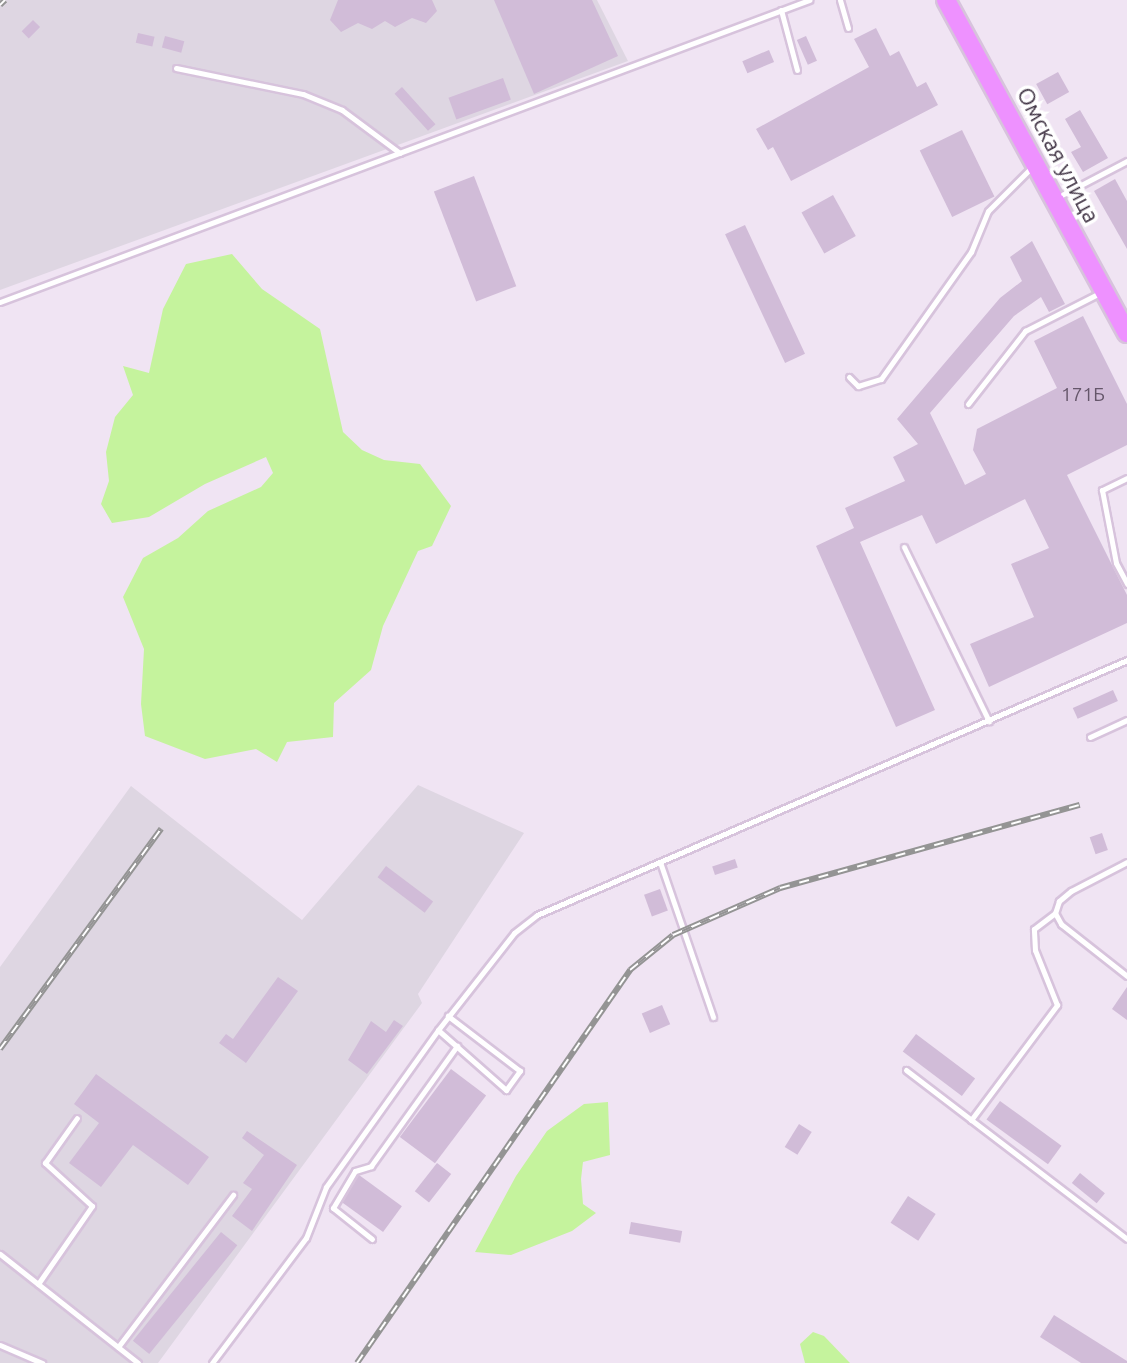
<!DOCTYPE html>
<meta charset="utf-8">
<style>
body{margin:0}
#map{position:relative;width:1127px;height:1363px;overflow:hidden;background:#f0e4f3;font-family:Ubuntu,sans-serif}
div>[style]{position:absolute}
.industrial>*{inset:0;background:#ded6e2}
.water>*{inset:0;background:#c5f39d}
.building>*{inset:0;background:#d1bcd8;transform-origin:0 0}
.roads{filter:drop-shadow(2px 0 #d7c3dc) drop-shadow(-2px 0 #d7c3dc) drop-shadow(0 2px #d7c3dc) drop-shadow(0 -2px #d7c3dc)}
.lane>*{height:5px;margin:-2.5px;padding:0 2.5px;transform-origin:2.5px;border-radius:2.5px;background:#fff}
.primary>*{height:18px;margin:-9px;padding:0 9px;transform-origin:9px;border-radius:9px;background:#ee91ff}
.rail>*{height:6px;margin-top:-3px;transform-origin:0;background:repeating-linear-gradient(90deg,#fff 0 10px,#949494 0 20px);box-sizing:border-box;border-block:2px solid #949494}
span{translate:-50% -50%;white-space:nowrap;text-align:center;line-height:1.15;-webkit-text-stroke:7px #fff;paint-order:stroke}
.number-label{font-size:19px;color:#65566a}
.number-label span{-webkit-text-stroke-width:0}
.street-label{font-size:23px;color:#413445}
</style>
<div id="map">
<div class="industrial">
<i style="clip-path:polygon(0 0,597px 0,628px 61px,0 290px)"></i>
<i style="clip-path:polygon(418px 785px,524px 833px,418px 994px,422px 1003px,158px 1363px,0 1363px,0 967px,131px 786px,302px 920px)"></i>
</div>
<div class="water">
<i style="clip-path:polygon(232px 254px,262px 289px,320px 329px,343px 432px,362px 450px,384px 460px,420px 464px,451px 506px,432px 546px,418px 551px,383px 626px,371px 670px,334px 703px,333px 737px,287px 742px,277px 762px,256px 749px,205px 759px,145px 736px,141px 704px,144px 649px,123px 597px,143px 558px,178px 538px,208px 511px,261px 487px,273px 473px,266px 457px,205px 484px,149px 517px,112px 523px,101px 504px,109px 481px,106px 452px,115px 417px,133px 395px,123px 366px,149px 373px,163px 309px,186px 264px)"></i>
<i style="clip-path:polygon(608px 1102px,610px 1155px,583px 1162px,581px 1179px,583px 1204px,596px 1213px,572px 1231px,511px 1255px,475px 1252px,516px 1176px,547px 1131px,584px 1104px)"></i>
<i style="clip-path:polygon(813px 1332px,824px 1336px,850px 1363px,805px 1363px,800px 1344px)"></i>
</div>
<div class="building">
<i style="clip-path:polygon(338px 0,432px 0,437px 11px,426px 23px,412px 18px,395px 27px,385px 21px,372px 29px,358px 23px,341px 32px,330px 20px)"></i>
<i style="clip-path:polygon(494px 0,592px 0,618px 56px,534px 94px)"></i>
<i style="left:33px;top:20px;width:10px;height:16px;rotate:45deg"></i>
<i style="clip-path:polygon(876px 28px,890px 56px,899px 51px,917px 87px,926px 82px,938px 105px,791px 181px,773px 147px,768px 150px,756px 129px,869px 67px,854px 39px)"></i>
<i style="left:138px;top:33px;width:17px;height:10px;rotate:13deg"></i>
<i style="left:165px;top:36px;width:20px;height:12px;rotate:15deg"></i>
<i style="left:806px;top:36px;width:27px;height:10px;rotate:66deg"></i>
<i style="left:769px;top:50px;width:13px;height:29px;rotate:67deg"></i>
<i style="left:1058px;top:72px;width:23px;height:25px;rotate:61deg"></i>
<i style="left:503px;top:78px;width:23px;height:58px;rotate:70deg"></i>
<i style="left:402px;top:87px;width:50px;height:10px;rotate:48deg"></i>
<i style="clip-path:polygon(1080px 110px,1108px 158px,1083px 172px,1071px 152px,1081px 147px,1065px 119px)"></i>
<i style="left:962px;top:130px;width:74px;height:47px;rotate:64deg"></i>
<i style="left:474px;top:176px;width:118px;height:43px;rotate:69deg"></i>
<i style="clip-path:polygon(1115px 179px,1127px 201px,1127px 249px,1094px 191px)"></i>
<i style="left:833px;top:195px;width:47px;height:36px;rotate:61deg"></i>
<i style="left:745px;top:225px;width:142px;height:22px;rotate:65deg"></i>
<i style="clip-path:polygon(1032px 241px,1065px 304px,1049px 312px,1041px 297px,1014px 316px,930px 413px,965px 485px,986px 474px,973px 450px,977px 429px,1057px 388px,1034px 341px,1083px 316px,1127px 404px,1127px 445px,1067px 475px,1127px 595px,1127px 623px,989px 687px,970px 644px,1034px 617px,1011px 564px,1049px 548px,1025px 499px,936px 544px,922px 515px,860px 542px,935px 710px,896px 727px,816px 546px,854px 528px,845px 508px,905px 481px,893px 457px,918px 444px,897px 419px,1000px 298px,1022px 281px,1010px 257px)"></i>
<i style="left:1113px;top:690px;width:12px;height:44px;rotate:66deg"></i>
<i style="left:1102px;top:833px;width:18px;height:13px;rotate:71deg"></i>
<i style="left:735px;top:859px;width:9px;height:24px;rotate:72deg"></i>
<i style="left:386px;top:866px;width:59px;height:14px;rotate:37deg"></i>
<i style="left:660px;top:889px;width:23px;height:17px;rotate:70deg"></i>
<i style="clip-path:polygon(278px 977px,298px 991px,246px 1063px,219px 1043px,226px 1034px,233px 1039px)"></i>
<i style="clip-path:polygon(1127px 987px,1127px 1020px,1112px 1009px)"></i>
<i style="left:662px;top:1005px;width:21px;height:22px;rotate:67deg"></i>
<i style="clip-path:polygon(394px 1020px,403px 1026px,367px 1074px,348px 1060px,371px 1021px,386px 1032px)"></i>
<i style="left:916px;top:1034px;width:74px;height:22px;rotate:37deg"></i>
<i style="left:451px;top:1069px;width:44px;height:85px;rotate:37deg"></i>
<i style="clip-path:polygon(96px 1074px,209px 1157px,188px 1185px,133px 1145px,101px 1187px,69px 1163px,99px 1123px,74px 1104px)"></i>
<i style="left:1000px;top:1101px;width:76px;height:23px;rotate:36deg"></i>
<i style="left:799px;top:1124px;width:15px;height:27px;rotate:32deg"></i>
<i style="clip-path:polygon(247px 1131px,297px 1165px,252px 1231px,232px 1216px,252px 1189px,243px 1183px,264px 1155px,242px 1138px)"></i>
<i style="left:437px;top:1163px;width:18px;height:36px;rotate:38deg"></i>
<i style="left:1080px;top:1173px;width:32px;height:13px;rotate:39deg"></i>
<i style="left:359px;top:1175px;width:53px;height:32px;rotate:36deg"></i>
<i style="left:908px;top:1196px;width:33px;height:32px;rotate:33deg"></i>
<i style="left:631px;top:1222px;width:52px;height:12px;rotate:10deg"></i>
<i style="left:221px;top:1232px;width:21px;height:140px;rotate:39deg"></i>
<i style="clip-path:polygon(1054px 1315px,1127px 1361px,1127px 1363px,1081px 1363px,1040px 1337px)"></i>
</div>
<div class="roads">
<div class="lane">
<i style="left:840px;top:0;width:29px;rotate:74deg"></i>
<i style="left:781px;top:10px;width:62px;rotate:75.1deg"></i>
<i style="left:176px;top:68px;width:130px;rotate:11.6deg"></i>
<i style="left:303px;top:94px;width:42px;rotate:22.3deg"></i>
<i style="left:342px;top:110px;width:72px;rotate:36.6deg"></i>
<i style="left:1058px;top:197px;width:78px;rotate:-27.6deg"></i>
<i style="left:0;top:302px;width:864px;rotate:-20.47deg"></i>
<i style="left:849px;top:377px;width:13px;rotate:45deg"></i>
<i style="left:858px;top:386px;width:24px;rotate:-17deg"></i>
<i style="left:881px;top:379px;width:156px;rotate:-54.7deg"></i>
<i style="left:971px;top:252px;width:44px;rotate:-67.5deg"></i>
<i style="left:988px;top:211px;width:64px;rotate:-45deg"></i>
<i style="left:968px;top:404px;width:93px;rotate:-52deg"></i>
<i style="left:1025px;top:331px;width:86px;rotate:-26.9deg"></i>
<i style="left:1127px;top:478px;width:28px;rotate:154deg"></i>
<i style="left:1102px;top:490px;width:74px;rotate:79.1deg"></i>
<i style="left:1116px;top:563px;width:24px;rotate:62deg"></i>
<i style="left:904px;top:547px;width:194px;rotate:64deg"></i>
<i style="left:1090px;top:737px;width:41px;rotate:-24.7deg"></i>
<i style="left:660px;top:862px;width:164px;rotate:71.1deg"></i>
<i style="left:1127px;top:862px;width:63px;rotate:152.6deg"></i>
<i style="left:1071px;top:891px;width:16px;rotate:140deg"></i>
<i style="left:1059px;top:901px;width:13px;rotate:108deg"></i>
<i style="left:1055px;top:913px;width:13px;rotate:61deg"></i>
<i style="left:1061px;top:924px;width:84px;rotate:38.2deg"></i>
<i style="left:438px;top:1030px;width:91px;rotate:41.4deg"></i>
<i style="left:506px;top:1090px;width:24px;rotate:-54deg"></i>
<i style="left:520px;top:1071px;width:91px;rotate:-142.6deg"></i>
<i style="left:906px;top:1070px;width:278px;rotate:37.4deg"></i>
<i style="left:971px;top:1120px;width:144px;rotate:-53.2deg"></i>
<i style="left:1057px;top:1005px;width:59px;rotate:-111.8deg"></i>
<i style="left:1035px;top:950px;width:21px;rotate:-93deg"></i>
<i style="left:1034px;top:929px;width:26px;rotate:-37deg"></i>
<i style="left:372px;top:1239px;width:50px;rotate:-141.5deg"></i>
<i style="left:333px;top:1208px;width:43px;rotate:-59.3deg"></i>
<i style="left:355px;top:1171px;width:17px;rotate:-17deg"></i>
<i style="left:371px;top:1166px;width:148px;rotate:-54.4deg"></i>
<i style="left:0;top:1254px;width:176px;rotate:38.3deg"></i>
<i style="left:38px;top:1284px;width:95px;rotate:-55.3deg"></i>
<i style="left:92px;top:1206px;width:64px;rotate:-137.5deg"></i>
<i style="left:45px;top:1163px;width:55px;rotate:-54.6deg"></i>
<i style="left:0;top:1345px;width:46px;rotate:23.2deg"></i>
<i style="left:118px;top:1347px;width:191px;rotate:-52.9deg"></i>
<i style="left:212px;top:1363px;width:156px;rotate:-53.1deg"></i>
<i style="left:306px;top:1238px;width:55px;rotate:-68.6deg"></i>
<i style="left:326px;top:1187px;width:193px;rotate:-54.5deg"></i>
<i style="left:438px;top:1030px;width:123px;rotate:-51.9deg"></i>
<i style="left:514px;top:933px;width:29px;rotate:-38deg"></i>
<i style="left:537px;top:915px;width:643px;rotate:-23.37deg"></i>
</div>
<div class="primary">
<i style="left:946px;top:0;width:379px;rotate:61.5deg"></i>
</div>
</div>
<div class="rail">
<i style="left:0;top:5px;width:7px;rotate:-45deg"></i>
<i style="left:0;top:1049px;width:273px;rotate:-53.8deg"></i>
<i style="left:357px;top:1363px;width:479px;rotate:-55.2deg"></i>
<i style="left:630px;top:970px;width:55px;rotate:-39.1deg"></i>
<i style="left:673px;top:935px;width:117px;rotate:-23.7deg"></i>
<i style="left:780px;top:888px;width:311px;rotate:-15.5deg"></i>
</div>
<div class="number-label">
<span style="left:1083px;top:395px">171Б</span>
</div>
<div class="street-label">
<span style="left:1058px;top:155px;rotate:62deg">Омская улица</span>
</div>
</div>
